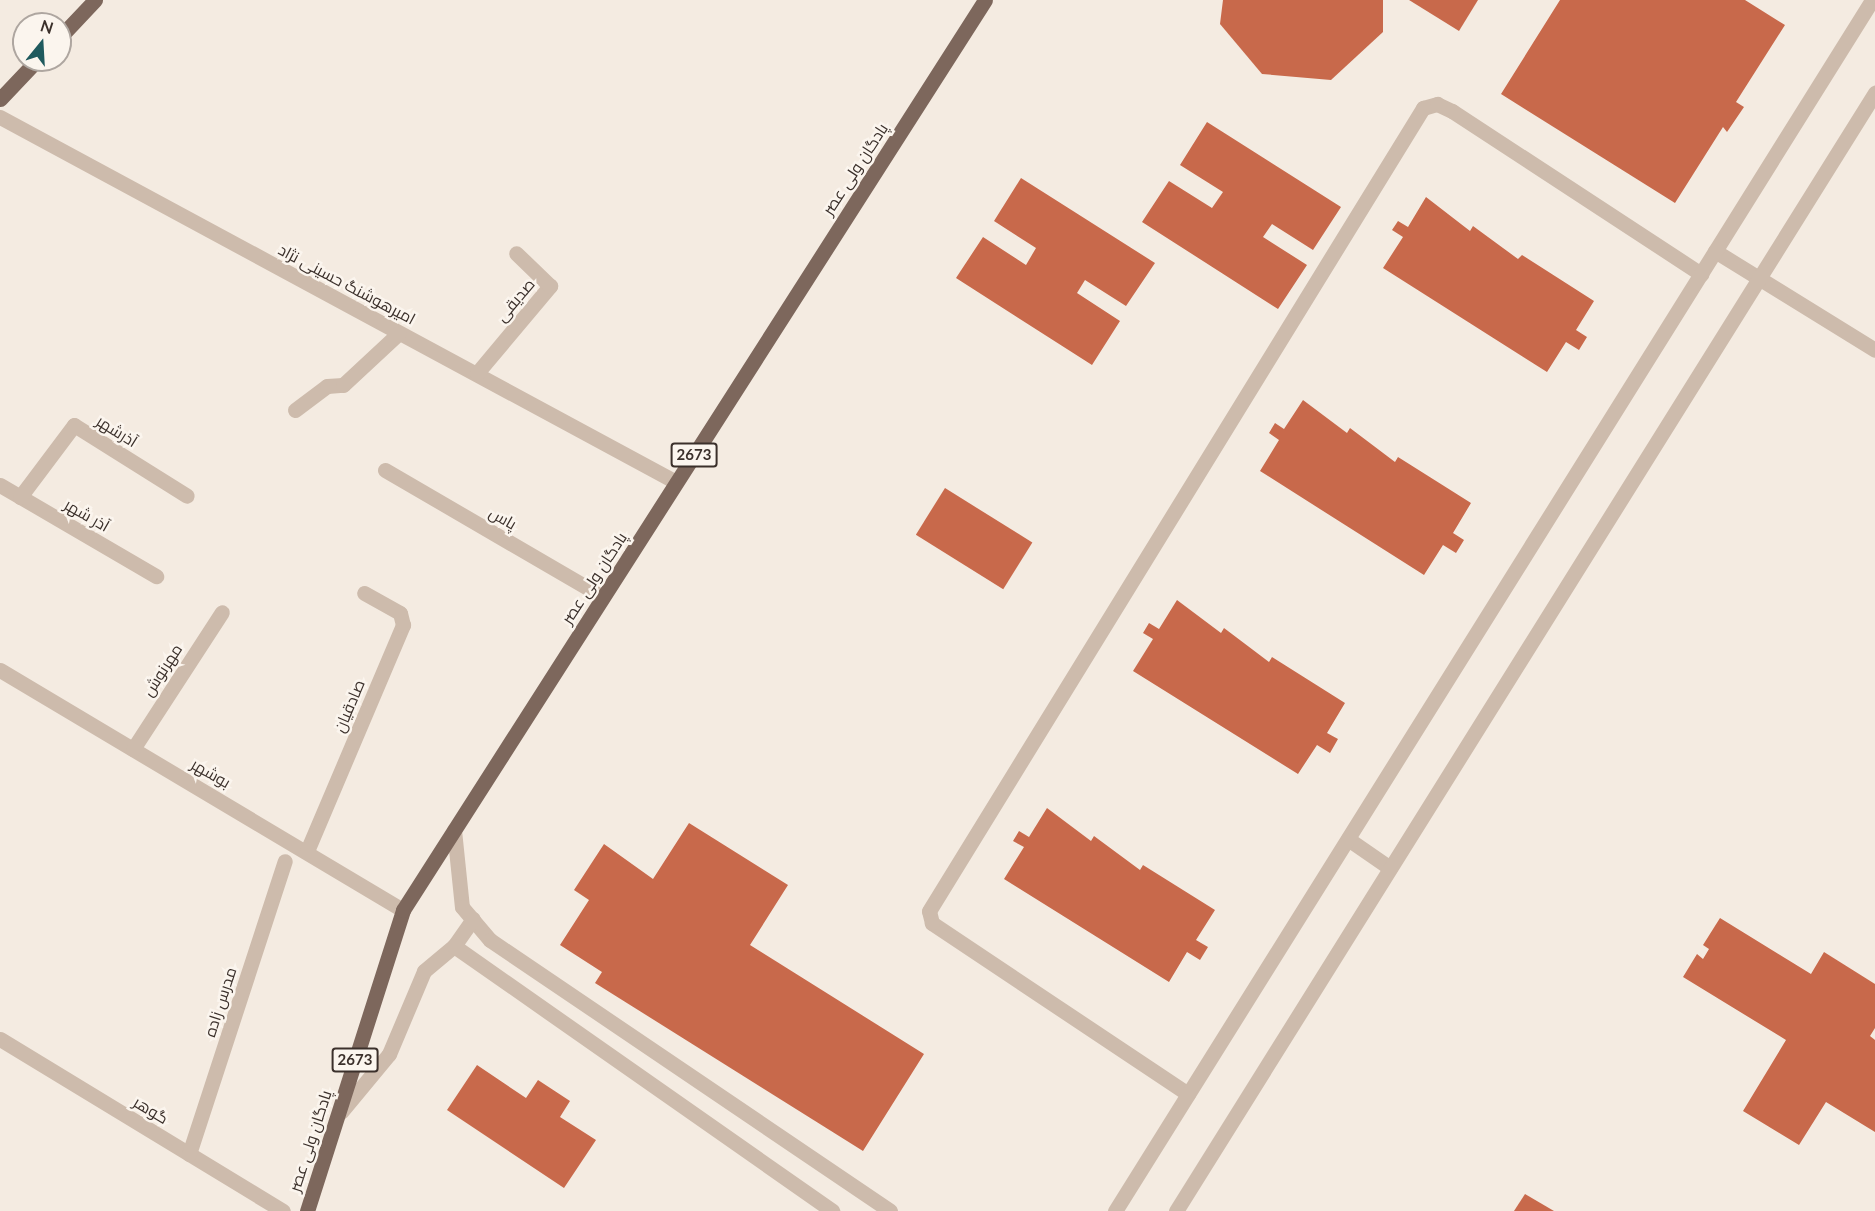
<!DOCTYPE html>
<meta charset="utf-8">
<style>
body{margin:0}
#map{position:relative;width:1875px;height:1211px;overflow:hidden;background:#f4ebe1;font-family:Lato,Cairo,sans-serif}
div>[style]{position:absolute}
.building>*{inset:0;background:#c8694b;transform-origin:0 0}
.service>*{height:15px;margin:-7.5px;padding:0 7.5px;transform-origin:7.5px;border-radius:7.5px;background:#cdbbac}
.minor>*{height:15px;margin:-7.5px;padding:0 7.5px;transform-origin:7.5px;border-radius:7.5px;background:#cdbbac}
.primary>*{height:15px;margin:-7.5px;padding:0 7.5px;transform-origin:7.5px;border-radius:7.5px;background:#7d675c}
span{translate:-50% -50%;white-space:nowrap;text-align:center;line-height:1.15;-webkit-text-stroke:5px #fbf5ee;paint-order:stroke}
.shield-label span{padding:2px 4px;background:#fbf5ee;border:2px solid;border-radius:4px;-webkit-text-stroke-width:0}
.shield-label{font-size:15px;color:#3b302b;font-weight:700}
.street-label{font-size:16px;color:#3b302b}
.north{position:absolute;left:12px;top:12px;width:60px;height:60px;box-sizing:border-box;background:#fbf5ee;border:2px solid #aea6a0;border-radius:50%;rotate:18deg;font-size:16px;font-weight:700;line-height:24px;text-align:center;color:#3b302b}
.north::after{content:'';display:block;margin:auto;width:21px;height:27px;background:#1f5a5e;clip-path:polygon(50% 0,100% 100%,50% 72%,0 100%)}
</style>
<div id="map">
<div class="building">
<i style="clip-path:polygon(1223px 0,1383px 0,1383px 32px,1331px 80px,1262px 74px,1220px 24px)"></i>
<i style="clip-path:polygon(1409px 0,1478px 0,1459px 31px)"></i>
<i style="clip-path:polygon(1560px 0,1745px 0,1785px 25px,1736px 102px,1744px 107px,1727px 132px,1723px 127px,1675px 203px,1501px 94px)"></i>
<i style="clip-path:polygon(1207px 122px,1341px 207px,1313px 250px,1272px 224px,1263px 237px,1307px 265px,1278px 309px,1142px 222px,1169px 181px,1212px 208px,1223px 192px,1180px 165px)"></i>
<i style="clip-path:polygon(1021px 178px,1155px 263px,1126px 306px,1085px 280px,1077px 293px,1120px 321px,1092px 365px,956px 278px,983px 237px,1026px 265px,1036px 248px,994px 221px)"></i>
<i style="clip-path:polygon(1426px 197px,1470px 231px,1473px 226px,1518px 259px,1522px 255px,1594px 301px,1576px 330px,1587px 337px,1579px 350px,1566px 342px,1547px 372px,1383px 268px,1403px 237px,1392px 230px,1398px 221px,1408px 227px)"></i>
<i style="clip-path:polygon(1303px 400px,1347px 433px,1350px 428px,1395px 462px,1398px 457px,1471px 503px,1453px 533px,1464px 540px,1456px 553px,1443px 545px,1424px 575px,1260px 471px,1279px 440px,1269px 433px,1275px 423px,1284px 429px)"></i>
<i style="left:945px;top:488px;width:103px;height:55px;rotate:32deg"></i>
<i style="clip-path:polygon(1177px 600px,1221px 633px,1224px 628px,1269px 662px,1272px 657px,1345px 703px,1327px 733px,1338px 739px,1330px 753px,1317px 745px,1298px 774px,1133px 671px,1153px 639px,1143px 633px,1149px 623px,1159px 629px)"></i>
<i style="clip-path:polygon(1047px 808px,1091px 841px,1094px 836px,1140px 870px,1143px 865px,1215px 910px,1196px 940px,1208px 947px,1200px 960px,1187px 952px,1169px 982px,1004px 879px,1024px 847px,1013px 841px,1019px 831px,1029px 837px)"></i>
<i style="clip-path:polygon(689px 823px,788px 885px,750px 945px,924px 1054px,863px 1151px,595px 983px,602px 972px,560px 945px,589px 900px,574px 890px,604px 844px,653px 879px)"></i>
<i style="clip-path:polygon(1720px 918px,1811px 974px,1824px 952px,1875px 984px,1875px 1028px,1870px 1036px,1875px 1040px,1875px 1132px,1826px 1102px,1799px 1145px,1743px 1111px,1786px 1040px,1683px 977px,1697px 954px,1703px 959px,1709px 949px,1703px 945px)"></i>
<i style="clip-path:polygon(477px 1065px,526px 1098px,538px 1080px,570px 1101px,560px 1117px,596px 1140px,564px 1188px,447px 1110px)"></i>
<i style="clip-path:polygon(1525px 1194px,1554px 1211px,1514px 1211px)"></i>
</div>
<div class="service">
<i style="left:1715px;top:251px;width:188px;rotate:31.7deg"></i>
<i style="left:454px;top:830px;width:77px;rotate:84.1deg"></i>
<i style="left:462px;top:907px;width:43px;rotate:49.7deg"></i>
<i style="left:490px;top:940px;width:483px;rotate:34.1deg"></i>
<i style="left:1348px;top:839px;width:51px;rotate:34.6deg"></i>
<i style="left:454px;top:946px;width:33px;rotate:-55deg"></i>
<i style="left:1188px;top:1094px;width:308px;rotate:-146.3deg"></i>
<i style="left:932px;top:923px;width:12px;rotate:-104deg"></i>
<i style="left:929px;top:911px;width:943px;rotate:-58.4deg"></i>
<i style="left:1423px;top:108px;width:15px;rotate:-16deg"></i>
<i style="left:1437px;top:104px;width:17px;rotate:25deg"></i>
<i style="left:1452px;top:111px;width:298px;rotate:33.2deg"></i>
<i style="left:341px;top:1112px;width:75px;rotate:-50.4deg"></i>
<i style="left:389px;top:1054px;width:90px;rotate:-67.1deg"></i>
<i style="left:424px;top:971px;width:39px;rotate:-40deg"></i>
<i style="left:454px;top:946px;width:462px;rotate:35deg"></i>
<i style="left:1115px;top:1211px;width:1428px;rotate:-57.99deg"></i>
<i style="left:1176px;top:1211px;width:1319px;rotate:-57.99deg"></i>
</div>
<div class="minor">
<i style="left:0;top:117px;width:768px;rotate:28.37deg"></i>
<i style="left:477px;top:373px;width:114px;rotate:-50deg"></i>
<i style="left:550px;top:286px;width:47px;rotate:-135.9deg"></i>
<i style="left:295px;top:410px;width:40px;rotate:-37deg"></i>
<i style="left:327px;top:386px;width:16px;rotate:-4deg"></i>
<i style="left:343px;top:385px;width:76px;rotate:-42.9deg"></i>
<i style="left:385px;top:470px;width:252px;rotate:30.2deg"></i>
<i style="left:0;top:485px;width:181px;rotate:30.3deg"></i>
<i style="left:20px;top:497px;width:90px;rotate:-53.1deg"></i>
<i style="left:74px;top:425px;width:133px;rotate:32.1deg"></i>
<i style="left:0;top:670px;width:469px;rotate:30.8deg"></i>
<i style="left:133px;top:749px;width:163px;rotate:-57deg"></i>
<i style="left:307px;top:851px;width:246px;rotate:-67deg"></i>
<i style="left:403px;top:625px;width:12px;rotate:-104deg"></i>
<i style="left:400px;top:613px;width:41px;rotate:-150.9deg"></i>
<i style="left:0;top:1039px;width:331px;rotate:31.3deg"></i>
<i style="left:189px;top:1154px;width:308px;rotate:-71.9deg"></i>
</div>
<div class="primary">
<i style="left:60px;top:37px;width:51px;rotate:-46.6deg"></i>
<i style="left:0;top:99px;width:54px;rotate:-46.5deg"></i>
<i style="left:307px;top:1211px;width:316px;rotate:-72.3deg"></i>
<i style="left:403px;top:910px;width:1080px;rotate:-57.4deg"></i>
</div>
<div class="shield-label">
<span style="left:694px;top:455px">2673</span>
<span style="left:355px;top:1060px">2673</span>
</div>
<div class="street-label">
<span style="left:855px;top:169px;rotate:-57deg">پادگان ولی عصر</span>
<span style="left:347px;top:284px;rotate:28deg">امیرهوشنگ حسینی نژاد</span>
<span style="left:515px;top:300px;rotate:-50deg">صدیقی</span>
<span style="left:117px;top:431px;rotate:32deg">آذرشهر</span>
<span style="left:87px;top:515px;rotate:30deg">آذر شهر</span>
<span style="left:503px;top:518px;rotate:30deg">پاس</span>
<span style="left:594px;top:578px;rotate:-57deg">پادگان ولی عصر</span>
<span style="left:162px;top:670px;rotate:-57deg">مهرنوش</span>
<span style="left:349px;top:706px;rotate:-67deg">صادقیان</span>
<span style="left:211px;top:773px;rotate:30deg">بوشهر</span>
<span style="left:220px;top:1002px;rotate:-72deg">مدرس زاده</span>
<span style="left:151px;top:1110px;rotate:31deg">گوهر</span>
<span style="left:310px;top:1141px;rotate:-72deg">پادگان ولی عصر</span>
</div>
<div class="north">N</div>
</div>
